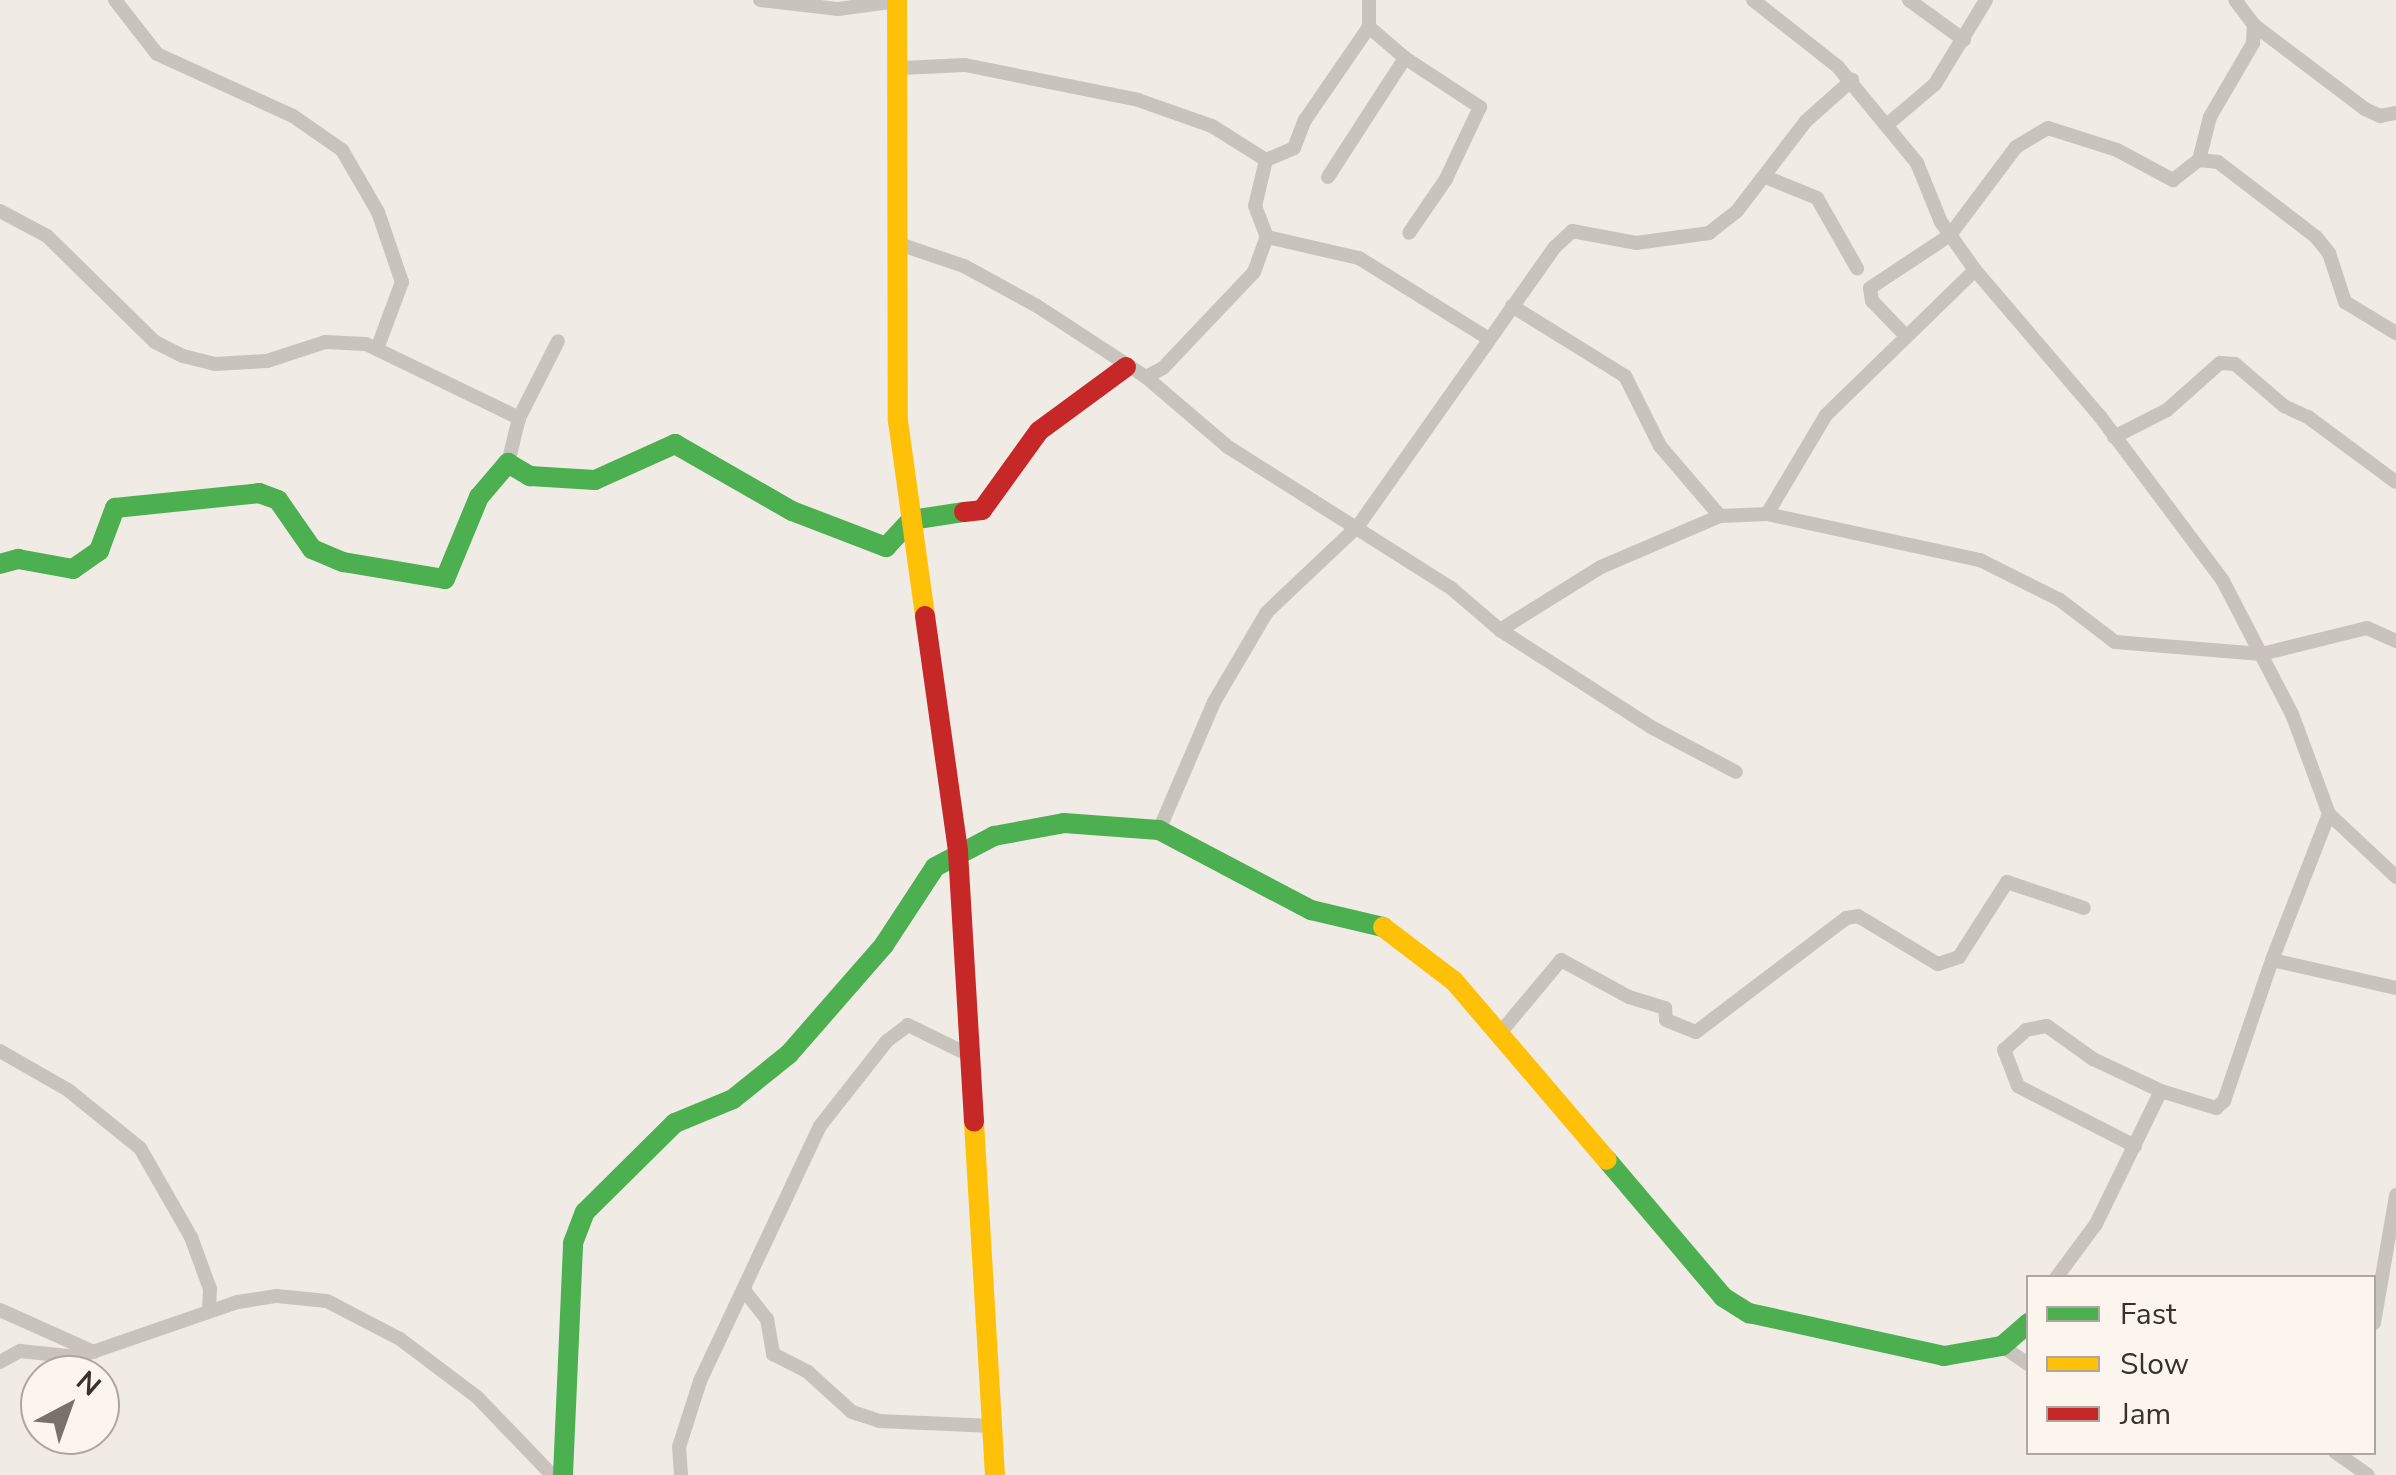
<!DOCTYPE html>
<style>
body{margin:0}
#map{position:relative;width:2396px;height:1475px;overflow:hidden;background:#f0ebe5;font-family:"Nunito Sans",sans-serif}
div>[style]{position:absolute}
.street>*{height:14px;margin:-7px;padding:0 7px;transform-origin:7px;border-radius:7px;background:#c9c3be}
.fast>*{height:20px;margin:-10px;padding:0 10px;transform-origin:10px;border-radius:10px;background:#4caf50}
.slow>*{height:20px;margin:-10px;padding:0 10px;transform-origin:10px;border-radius:10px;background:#ffc107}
.jam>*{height:20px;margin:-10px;padding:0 10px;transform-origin:10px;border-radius:10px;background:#c62828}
span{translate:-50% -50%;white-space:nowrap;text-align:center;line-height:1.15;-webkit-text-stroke:8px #fbf5ee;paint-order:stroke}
.legend{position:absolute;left:2026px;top:1275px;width:350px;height:180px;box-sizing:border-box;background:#fbf5ee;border:2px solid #aea6a0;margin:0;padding:12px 18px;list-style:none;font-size:30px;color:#3b302b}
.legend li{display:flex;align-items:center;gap:20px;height:50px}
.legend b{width:50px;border:2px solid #aea6a0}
.north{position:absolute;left:20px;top:1355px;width:100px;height:100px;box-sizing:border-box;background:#fbf5ee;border:2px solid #aea6a0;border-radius:50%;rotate:41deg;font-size:28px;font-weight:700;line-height:40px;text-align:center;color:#3b302b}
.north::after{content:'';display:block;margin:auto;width:35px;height:45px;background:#7a716c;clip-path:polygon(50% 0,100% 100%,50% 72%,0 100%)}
</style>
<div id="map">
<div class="street">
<i style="left:115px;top:0;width:68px;rotate:52.1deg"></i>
<i style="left:157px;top:54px;width:149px;rotate:24.5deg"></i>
<i style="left:293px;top:116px;width:60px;rotate:34.8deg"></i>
<i style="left:342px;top:150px;width:72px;rotate:59.9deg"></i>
<i style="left:378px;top:212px;width:74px;rotate:71.1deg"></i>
<i style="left:402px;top:282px;width:72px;rotate:110.5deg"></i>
<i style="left:760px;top:0;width:79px;rotate:6.6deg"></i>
<i style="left:838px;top:9px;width:60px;rotate:-7.7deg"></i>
<i style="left:1753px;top:0;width:108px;rotate:38.2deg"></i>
<i style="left:1838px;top:67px;width:124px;rotate:50.5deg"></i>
<i style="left:1917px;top:163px;width:64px;rotate:67.9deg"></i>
<i style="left:1941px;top:222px;width:59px;rotate:54.7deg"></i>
<i style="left:1975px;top:270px;width:191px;rotate:49.5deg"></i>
<i style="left:2099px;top:415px;width:207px;rotate:53.2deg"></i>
<i style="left:2223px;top:581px;width:150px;rotate:62.6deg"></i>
<i style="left:2292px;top:714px;width:107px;rotate:69.7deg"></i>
<i style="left:2329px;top:814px;width:92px;rotate:43.2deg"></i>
<i style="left:1909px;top:0;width:68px;rotate:36deg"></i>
<i style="left:2254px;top:25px;width:139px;rotate:37.1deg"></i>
<i style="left:2365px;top:109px;width:17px;rotate:25deg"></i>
<i style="left:2380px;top:116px;width:16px;rotate:-11deg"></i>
<i style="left:1405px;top:58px;width:90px;rotate:33.2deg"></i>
<i style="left:1480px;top:107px;width:80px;rotate:115.3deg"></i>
<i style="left:1446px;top:179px;width:65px;rotate:124.4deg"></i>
<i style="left:902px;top:68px;width:63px;rotate:-2.7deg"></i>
<i style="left:965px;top:65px;width:177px;rotate:11.4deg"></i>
<i style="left:1138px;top:100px;width:78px;rotate:19.4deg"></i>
<i style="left:1212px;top:126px;width:64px;rotate:32.2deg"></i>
<i style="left:1266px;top:160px;width:47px;rotate:103.4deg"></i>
<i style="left:1255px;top:206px;width:33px;rotate:69deg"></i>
<i style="left:1888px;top:124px;width:62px;rotate:-40.4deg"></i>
<i style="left:1935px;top:84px;width:98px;rotate:-58.7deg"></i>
<i style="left:1266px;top:160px;width:30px;rotate:-23deg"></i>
<i style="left:1294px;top:148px;width:30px;rotate:-69deg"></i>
<i style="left:1305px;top:120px;width:113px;rotate:-55.5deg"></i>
<i style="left:2199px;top:160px;width:44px;rotate:-75.7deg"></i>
<i style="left:2210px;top:117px;width:86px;rotate:-59.8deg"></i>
<i style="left:2253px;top:43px;width:18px;rotate:-87deg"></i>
<i style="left:2254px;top:25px;width:31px;rotate:-127deg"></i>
<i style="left:1328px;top:177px;width:142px;rotate:-57.1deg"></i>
<i style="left:1405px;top:58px;width:48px;rotate:-139.3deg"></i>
<i style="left:1369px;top:27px;width:27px;rotate:-90deg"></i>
<i style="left:1768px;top:178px;width:53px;rotate:22.2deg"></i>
<i style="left:1817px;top:198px;width:81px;rotate:60.3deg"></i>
<i style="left:0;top:211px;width:53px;rotate:28deg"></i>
<i style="left:47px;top:236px;width:151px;rotate:44.5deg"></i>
<i style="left:155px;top:342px;width:31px;rotate:27deg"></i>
<i style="left:183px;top:356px;width:33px;rotate:14deg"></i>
<i style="left:215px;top:364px;width:52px;rotate:-3.3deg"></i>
<i style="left:267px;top:361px;width:61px;rotate:-18.1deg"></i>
<i style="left:325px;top:342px;width:41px;rotate:2.8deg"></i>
<i style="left:366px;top:344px;width:170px;rotate:25.8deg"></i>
<i style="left:519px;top:418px;width:46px;rotate:103.7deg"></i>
<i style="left:896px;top:243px;width:72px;rotate:18.7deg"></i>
<i style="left:964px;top:266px;width:83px;rotate:28.7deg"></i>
<i style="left:1037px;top:306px;width:130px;rotate:33.1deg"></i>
<i style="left:1146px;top:377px;width:108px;rotate:40.5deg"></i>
<i style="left:1228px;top:447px;width:264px;rotate:32.3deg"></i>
<i style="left:1451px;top:588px;width:65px;rotate:40.6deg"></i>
<i style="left:1500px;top:630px;width:179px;rotate:32.7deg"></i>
<i style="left:1651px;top:727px;width:96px;rotate:27.9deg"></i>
<i style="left:1512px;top:306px;width:133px;rotate:31.8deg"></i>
<i style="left:1625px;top:376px;width:78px;rotate:63.4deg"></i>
<i style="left:1660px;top:446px;width:92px;rotate:49.4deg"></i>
<i style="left:1720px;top:516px;width:47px;rotate:-2.4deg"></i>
<i style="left:1767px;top:514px;width:218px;rotate:12.2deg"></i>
<i style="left:1980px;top:560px;width:89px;rotate:26.6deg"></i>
<i style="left:2060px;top:600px;width:69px;rotate:37.4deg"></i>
<i style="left:2115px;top:642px;width:147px;rotate:4.7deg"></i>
<i style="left:2262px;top:654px;width:108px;rotate:-13.9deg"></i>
<i style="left:2367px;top:628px;width:32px;rotate:24deg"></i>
<i style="left:1904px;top:334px;width:46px;rotate:-134.1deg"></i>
<i style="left:1872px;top:301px;width:13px;rotate:-99deg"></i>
<i style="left:1870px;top:288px;width:96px;rotate:-33.5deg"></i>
<i style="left:1950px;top:235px;width:110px;rotate:-53.1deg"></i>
<i style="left:2016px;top:147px;width:37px;rotate:-31deg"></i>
<i style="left:2048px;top:128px;width:72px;rotate:17.7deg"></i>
<i style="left:2117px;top:150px;width:64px;rotate:28.2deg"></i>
<i style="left:2173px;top:180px;width:33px;rotate:-38deg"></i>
<i style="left:2199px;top:160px;width:19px;rotate:6deg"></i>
<i style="left:2218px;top:162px;width:123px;rotate:37.4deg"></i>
<i style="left:2316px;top:237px;width:21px;rotate:51deg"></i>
<i style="left:2329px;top:253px;width:52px;rotate:71.9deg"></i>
<i style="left:2345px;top:302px;width:60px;rotate:31.3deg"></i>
<i style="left:1146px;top:377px;width:19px;rotate:-28deg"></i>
<i style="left:1163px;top:368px;width:132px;rotate:-46.5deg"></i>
<i style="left:1254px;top:272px;width:37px;rotate:-70deg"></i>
<i style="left:1267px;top:237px;width:94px;rotate:12.9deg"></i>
<i style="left:1359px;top:258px;width:153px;rotate:31.9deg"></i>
<i style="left:519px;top:418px;width:86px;rotate:-63.1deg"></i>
<i style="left:2114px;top:437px;width:59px;rotate:-27deg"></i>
<i style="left:2167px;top:410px;width:71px;rotate:-41.6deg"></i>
<i style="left:2220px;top:363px;width:15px;rotate:4deg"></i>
<i style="left:2235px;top:364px;width:65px;rotate:40.6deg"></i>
<i style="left:2284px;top:406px;width:26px;rotate:25deg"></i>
<i style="left:2308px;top:417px;width:109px;rotate:36.5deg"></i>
<i style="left:1767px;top:514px;width:115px;rotate:-59.2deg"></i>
<i style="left:1826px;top:415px;width:208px;rotate:-44.2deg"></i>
<i style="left:1500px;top:630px;width:119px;rotate:-32deg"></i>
<i style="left:1601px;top:567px;width:129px;rotate:-23.2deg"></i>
<i style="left:1159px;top:830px;width:139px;rotate:-66.7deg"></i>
<i style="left:1214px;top:702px;width:104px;rotate:-59.5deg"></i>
<i style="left:1267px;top:612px;width:125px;rotate:-43.4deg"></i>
<i style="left:1358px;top:526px;width:342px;rotate:-54.8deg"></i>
<i style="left:1555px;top:247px;width:23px;rotate:-43deg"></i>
<i style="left:1572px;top:231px;width:65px;rotate:10.6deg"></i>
<i style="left:1636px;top:243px;width:74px;rotate:-7.8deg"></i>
<i style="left:1709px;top:233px;width:36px;rotate:-38deg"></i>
<i style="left:1737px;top:211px;width:113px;rotate:-52.5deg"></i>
<i style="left:1806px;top:121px;width:62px;rotate:-41.7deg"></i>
<i style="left:2272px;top:960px;width:157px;rotate:-68.7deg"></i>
<i style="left:1500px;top:1033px;width:95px;rotate:-50.1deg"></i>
<i style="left:1561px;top:960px;width:77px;rotate:28.6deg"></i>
<i style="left:1629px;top:997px;width:38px;rotate:17deg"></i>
<i style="left:1665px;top:1008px;width:12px;rotate:85deg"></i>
<i style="left:1666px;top:1020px;width:32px;rotate:22deg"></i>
<i style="left:1696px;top:1032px;width:188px;rotate:-37.2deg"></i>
<i style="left:1846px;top:918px;width:12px;rotate:-9deg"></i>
<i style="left:1858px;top:916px;width:93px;rotate:31deg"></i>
<i style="left:1938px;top:964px;width:22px;rotate:-18deg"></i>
<i style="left:1959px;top:957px;width:89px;rotate:-57.4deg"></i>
<i style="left:2007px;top:882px;width:81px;rotate:18.7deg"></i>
<i style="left:0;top:1051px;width:78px;rotate:29.8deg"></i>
<i style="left:68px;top:1090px;width:92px;rotate:38.9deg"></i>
<i style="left:140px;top:1148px;width:103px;rotate:60.2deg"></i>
<i style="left:191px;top:1237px;width:55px;rotate:69.9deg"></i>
<i style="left:210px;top:1289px;width:20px;rotate:93deg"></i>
<i style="left:2135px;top:1146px;width:131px;rotate:-152.9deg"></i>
<i style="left:2018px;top:1086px;width:39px;rotate:-111deg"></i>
<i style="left:2004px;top:1050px;width:30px;rotate:-42deg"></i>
<i style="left:2026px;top:1030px;width:21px;rotate:-11deg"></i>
<i style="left:2047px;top:1026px;width:57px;rotate:35.7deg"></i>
<i style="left:2093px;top:1059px;width:75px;rotate:25.2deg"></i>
<i style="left:2056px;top:1278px;width:67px;rotate:-53.5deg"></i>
<i style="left:2096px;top:1224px;width:148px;rotate:-64deg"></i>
<i style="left:2161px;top:1091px;width:58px;rotate:17.2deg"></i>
<i style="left:2216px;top:1108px;width:11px;rotate:-41deg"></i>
<i style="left:2224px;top:1101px;width:149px;rotate:-71.2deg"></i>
<i style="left:2272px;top:960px;width:127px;rotate:12.7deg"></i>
<i style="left:744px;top:1290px;width:37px;rotate:52deg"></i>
<i style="left:767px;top:1319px;width:36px;rotate:80deg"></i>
<i style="left:773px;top:1354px;width:39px;rotate:27deg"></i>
<i style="left:808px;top:1372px;width:59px;rotate:42.3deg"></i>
<i style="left:852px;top:1412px;width:28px;rotate:18deg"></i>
<i style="left:879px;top:1421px;width:114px;rotate:2.5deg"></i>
<i style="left:0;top:1310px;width:103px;rotate:24.1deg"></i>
<i style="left:2374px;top:1323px;width:130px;rotate:-80.2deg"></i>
<i style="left:2002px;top:1346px;width:32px;rotate:35deg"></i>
<i style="left:0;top:1362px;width:23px;rotate:-29deg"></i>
<i style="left:20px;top:1351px;width:58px;rotate:5.9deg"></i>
<i style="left:78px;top:1357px;width:169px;rotate:-19deg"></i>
<i style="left:238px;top:1302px;width:39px;rotate:-9deg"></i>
<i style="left:277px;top:1296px;width:50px;rotate:5.7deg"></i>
<i style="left:327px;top:1301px;width:82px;rotate:27.5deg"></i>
<i style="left:400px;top:1339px;width:96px;rotate:37deg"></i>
<i style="left:477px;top:1397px;width:108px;rotate:46.1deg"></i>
<i style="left:2335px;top:1452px;width:40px;rotate:34.9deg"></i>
<i style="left:681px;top:1475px;width:28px;rotate:-94deg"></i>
<i style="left:679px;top:1447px;width:69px;rotate:-72.3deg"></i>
<i style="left:700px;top:1381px;width:282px;rotate:-64.8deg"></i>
<i style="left:820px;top:1126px;width:108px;rotate:-51.8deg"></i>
<i style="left:887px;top:1041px;width:26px;rotate:-37deg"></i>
<i style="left:908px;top:1025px;width:68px;rotate:26.2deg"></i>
</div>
<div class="fast">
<i style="left:0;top:564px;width:19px;rotate:-16deg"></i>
<i style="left:18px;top:559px;width:56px;rotate:10.3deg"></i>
<i style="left:73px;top:569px;width:32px;rotate:-35deg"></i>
<i style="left:99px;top:551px;width:46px;rotate:-69.6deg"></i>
<i style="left:115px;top:508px;width:145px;rotate:-5.9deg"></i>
<i style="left:259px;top:493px;width:20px;rotate:20deg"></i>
<i style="left:278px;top:500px;width:60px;rotate:55.2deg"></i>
<i style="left:312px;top:549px;width:34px;rotate:23deg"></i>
<i style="left:343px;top:562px;width:103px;rotate:9.5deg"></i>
<i style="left:445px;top:579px;width:89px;rotate:-67.5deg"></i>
<i style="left:479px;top:497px;width:45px;rotate:-49.5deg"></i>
<i style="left:508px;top:463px;width:26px;rotate:31deg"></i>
<i style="left:530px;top:476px;width:65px;rotate:3.5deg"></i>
<i style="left:595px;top:480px;width:88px;rotate:-24.2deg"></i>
<i style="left:675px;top:444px;width:135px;rotate:29.8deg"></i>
<i style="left:792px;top:511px;width:101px;rotate:21deg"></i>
<i style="left:886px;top:547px;width:37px;rotate:-47deg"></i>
<i style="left:911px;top:520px;width:54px;rotate:-8.6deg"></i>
<i style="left:1607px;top:1160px;width:180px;rotate:49.7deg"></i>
<i style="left:1723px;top:1297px;width:31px;rotate:32deg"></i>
<i style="left:1749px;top:1313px;width:200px;rotate:12.4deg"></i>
<i style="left:1944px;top:1356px;width:59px;rotate:-9.8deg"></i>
<i style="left:2002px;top:1346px;width:35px;rotate:-41deg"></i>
<i style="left:563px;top:1475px;width:232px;rotate:-87.5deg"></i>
<i style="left:573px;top:1243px;width:33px;rotate:-69deg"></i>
<i style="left:585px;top:1212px;width:127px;rotate:-44.7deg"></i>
<i style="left:675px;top:1123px;width:63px;rotate:-22.5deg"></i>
<i style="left:733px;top:1099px;width:72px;rotate:-38.8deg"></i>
<i style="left:789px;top:1054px;width:145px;rotate:-48.9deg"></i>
<i style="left:884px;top:945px;width:93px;rotate:-56.8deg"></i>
<i style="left:935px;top:867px;width:67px;rotate:-27.7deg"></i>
<i style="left:994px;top:836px;width:71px;rotate:-10.5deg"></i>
<i style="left:1064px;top:823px;width:95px;rotate:4.2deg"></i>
<i style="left:1159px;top:830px;width:172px;rotate:27.8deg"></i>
<i style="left:1311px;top:910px;width:74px;rotate:13.3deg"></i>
</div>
<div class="slow">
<i style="left:897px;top:0;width:421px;rotate:89.9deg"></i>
<i style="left:898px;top:421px;width:197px;rotate:82.1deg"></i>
<i style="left:1383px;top:927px;width:89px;rotate:37.3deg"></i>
<i style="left:1454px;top:981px;width:235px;rotate:49.5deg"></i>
<i style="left:974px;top:1122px;width:354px;rotate:86.6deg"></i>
</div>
<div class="jam">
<i style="left:964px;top:512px;width:18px;rotate:-6deg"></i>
<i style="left:982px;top:510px;width:97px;rotate:-54.2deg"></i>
<i style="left:1039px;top:431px;width:108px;rotate:-36.3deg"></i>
<i style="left:925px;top:616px;width:238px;rotate:82deg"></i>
<i style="left:958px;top:852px;width:270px;rotate:86.6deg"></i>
</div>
<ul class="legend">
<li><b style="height:12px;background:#4caf50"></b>Fast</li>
<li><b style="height:12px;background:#ffc107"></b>Slow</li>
<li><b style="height:12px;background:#c62828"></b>Jam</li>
</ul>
<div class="north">N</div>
</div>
